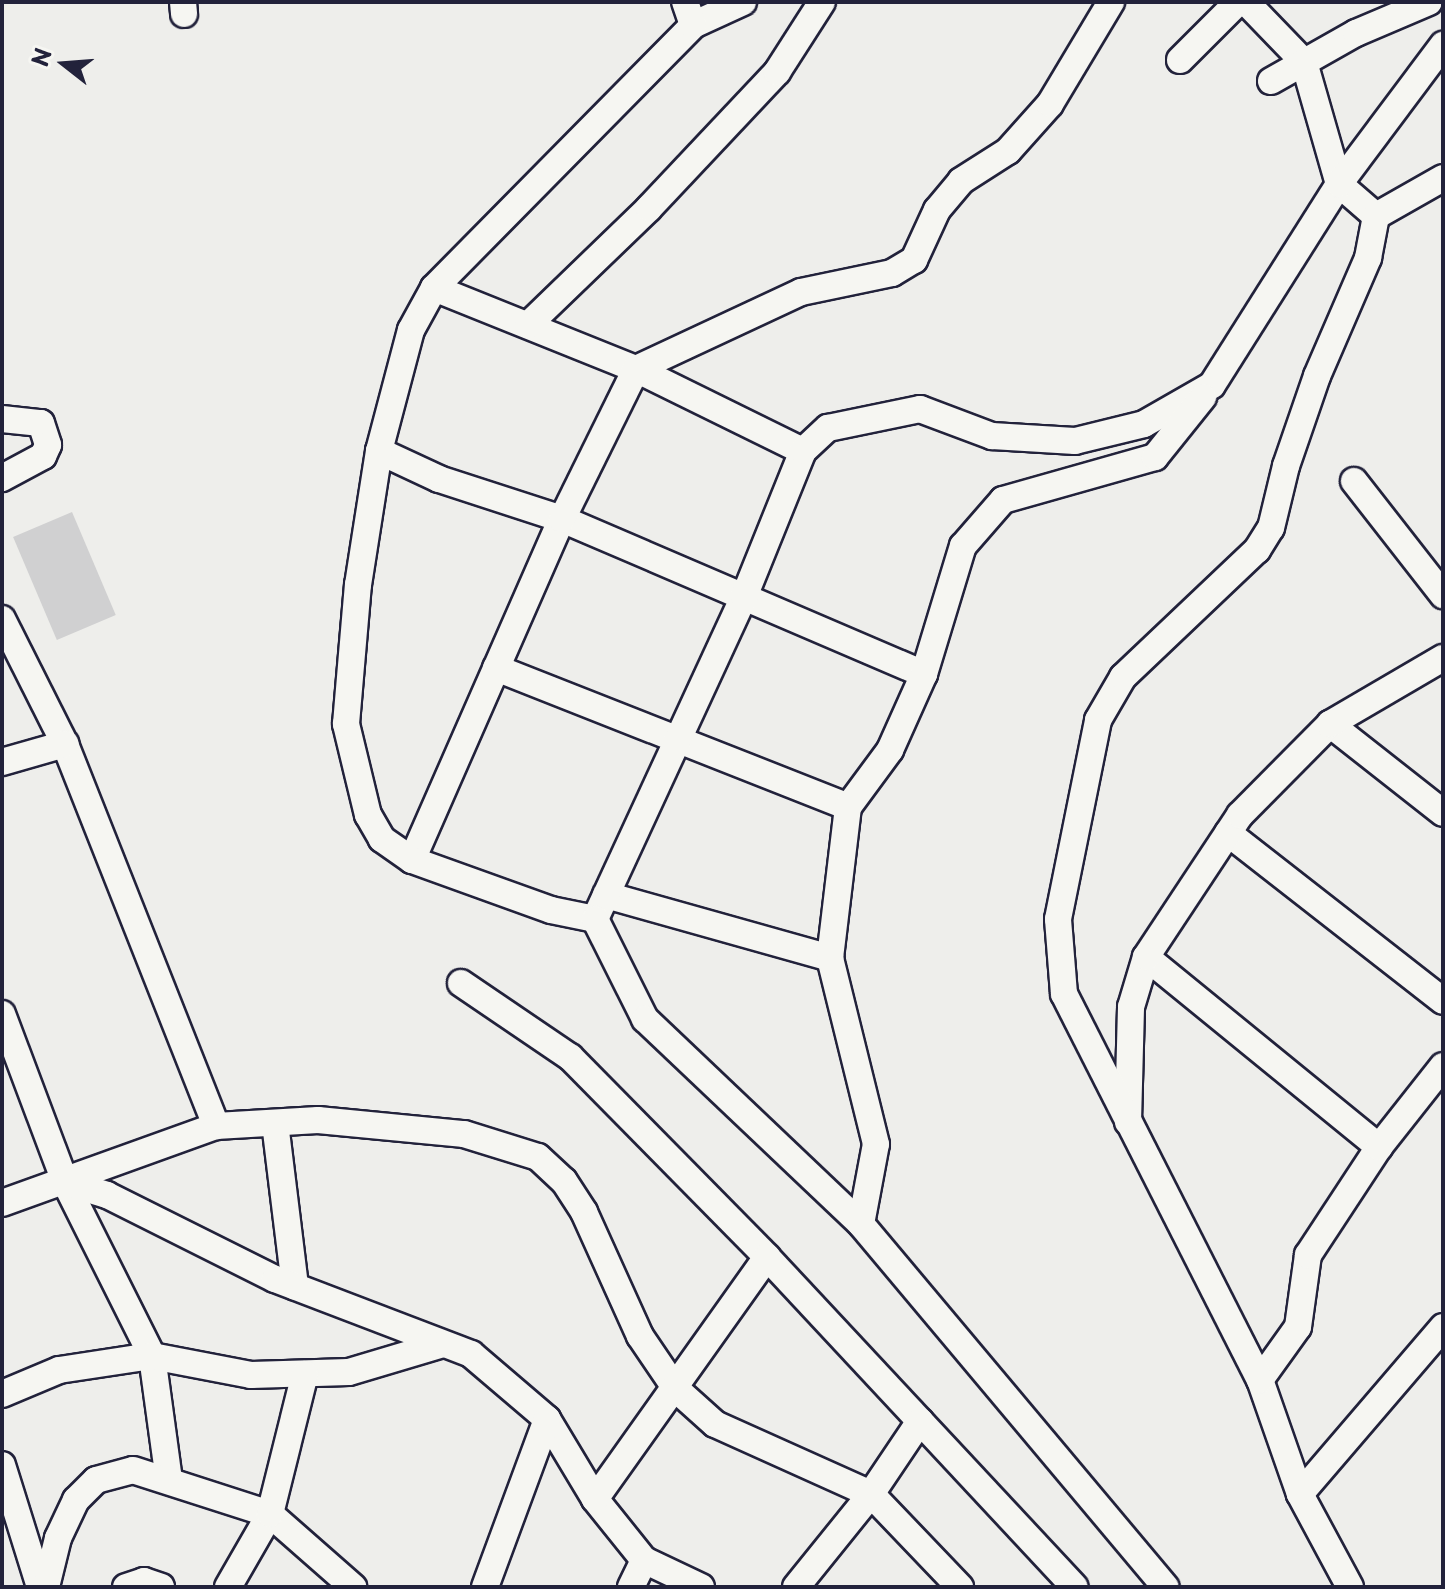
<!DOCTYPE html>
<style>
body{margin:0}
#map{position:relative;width:1445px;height:1589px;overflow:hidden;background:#eeeeeb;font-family:"Playpen Sans",sans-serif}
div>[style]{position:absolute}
.green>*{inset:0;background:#d0d0d1;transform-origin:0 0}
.roads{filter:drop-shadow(2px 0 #22223b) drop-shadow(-2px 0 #22223b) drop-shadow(0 2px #22223b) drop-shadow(0 -2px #22223b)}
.minor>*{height:26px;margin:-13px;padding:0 13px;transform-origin:13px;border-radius:13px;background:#f6f6f2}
span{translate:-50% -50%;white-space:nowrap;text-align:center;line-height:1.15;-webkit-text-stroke:7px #f6f6f2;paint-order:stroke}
.frame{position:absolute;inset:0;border:4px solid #22223b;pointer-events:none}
.north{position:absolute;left:24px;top:24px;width:80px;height:80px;-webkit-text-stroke:6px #f6f6f2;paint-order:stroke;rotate:287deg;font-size:22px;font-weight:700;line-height:32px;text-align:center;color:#22223b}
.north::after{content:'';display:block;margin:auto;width:28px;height:36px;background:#22223b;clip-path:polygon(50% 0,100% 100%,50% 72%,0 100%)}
</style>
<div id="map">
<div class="green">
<i style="left:72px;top:512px;width:112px;height:64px;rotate:67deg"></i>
</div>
<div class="roads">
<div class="minor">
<i style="left:183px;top:2px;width:12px;rotate:85deg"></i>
<i style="left:1246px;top:2px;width:83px;rotate:46deg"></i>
<i style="left:1304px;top:62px;width:127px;rotate:74deg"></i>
<i style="left:1339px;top:184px;width:49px;rotate:40.9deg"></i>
<i style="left:693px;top:25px;width:55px;rotate:-24.7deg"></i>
<i style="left:1180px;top:60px;width:82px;rotate:-45deg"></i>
<i style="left:1271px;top:81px;width:98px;rotate:-29.5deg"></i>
<i style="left:1356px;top:33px;width:79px;rotate:-23deg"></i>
<i style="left:1376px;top:216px;width:77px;rotate:-29.6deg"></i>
<i style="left:434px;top:288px;width:218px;rotate:21.9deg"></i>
<i style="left:636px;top:369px;width:186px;rotate:26.2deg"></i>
<i style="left:528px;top:325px;width:168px;rotate:-44deg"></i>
<i style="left:649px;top:208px;width:187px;rotate:-46.7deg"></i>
<i style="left:777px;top:72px;width:83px;rotate:-57.3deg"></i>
<i style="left:2px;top:419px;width:39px;rotate:6deg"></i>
<i style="left:41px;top:423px;width:23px;rotate:72deg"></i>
<i style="left:48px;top:445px;width:12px;rotate:114deg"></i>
<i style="left:43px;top:456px;width:47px;rotate:151.8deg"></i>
<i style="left:379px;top:451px;width:66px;rotate:25deg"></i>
<i style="left:439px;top:479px;width:129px;rotate:18deg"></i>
<i style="left:562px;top:519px;width:394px;rotate:23.2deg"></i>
<i style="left:1354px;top:481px;width:145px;rotate:52deg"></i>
<i style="left:2px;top:619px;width:140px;rotate:63.3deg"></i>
<i style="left:65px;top:744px;width:411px;rotate:68.4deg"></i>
<i style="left:496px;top:668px;width:378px;rotate:21.5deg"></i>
<i style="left:1330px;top:724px;width:144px;rotate:38.2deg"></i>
<i style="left:2px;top:762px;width:66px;rotate:-15.9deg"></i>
<i style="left:1228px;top:833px;width:273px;rotate:38deg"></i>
<i style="left:412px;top:860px;width:373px;rotate:-66.3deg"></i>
<i style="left:562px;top:519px;width:167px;rotate:-63.7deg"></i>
<i style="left:636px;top:369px;width:182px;rotate:-25deg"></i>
<i style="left:801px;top:292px;width:93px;rotate:-11.8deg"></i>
<i style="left:892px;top:273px;width:26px;rotate:-31deg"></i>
<i style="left:914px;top:260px;width:55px;rotate:-65.3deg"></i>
<i style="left:937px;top:210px;width:38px;rotate:-50deg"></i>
<i style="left:961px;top:181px;width:56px;rotate:-32.6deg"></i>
<i style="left:1008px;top:151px;width:63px;rotate:-48.2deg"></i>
<i style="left:1050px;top:104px;width:119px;rotate:-59.1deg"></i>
<i style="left:606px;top:895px;width:233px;rotate:15.7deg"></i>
<i style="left:595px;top:919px;width:355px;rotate:-65.2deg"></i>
<i style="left:744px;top:597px;width:157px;rotate:-68deg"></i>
<i style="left:803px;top:451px;width:34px;rotate:-43deg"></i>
<i style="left:828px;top:428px;width:94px;rotate:-11.7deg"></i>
<i style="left:920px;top:409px;width:77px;rotate:20.6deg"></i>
<i style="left:992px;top:436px;width:83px;rotate:3.4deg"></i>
<i style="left:1075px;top:441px;width:71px;rotate:-13.8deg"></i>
<i style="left:1144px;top:424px;width:78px;rotate:-29.8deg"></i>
<i style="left:1212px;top:385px;width:238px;rotate:-57.7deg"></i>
<i style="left:1339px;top:184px;width:174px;rotate:-53.2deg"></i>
<i style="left:595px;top:919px;width:45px;rotate:-168.4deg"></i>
<i style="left:551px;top:910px;width:148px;rotate:-160.2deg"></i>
<i style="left:412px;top:860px;width:37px;rotate:-145deg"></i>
<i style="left:382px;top:839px;width:28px;rotate:-120deg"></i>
<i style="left:368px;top:815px;width:94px;rotate:-103.6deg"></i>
<i style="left:346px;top:724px;width:140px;rotate:-85.1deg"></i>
<i style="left:358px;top:585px;width:136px;rotate:-81.1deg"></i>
<i style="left:379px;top:451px;width:125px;rotate:-75.2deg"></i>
<i style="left:411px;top:330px;width:48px;rotate:-61.3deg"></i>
<i style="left:434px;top:288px;width:369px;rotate:-45.4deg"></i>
<i style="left:693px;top:25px;width:24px;rotate:-109deg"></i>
<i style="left:595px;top:919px;width:112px;rotate:63.4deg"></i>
<i style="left:645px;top:1019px;width:298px;rotate:43.5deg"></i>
<i style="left:861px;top:1224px;width:474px;rotate:50deg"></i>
<i style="left:1146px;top:957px;width:301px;rotate:39.2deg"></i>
<i style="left:461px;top:983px;width:132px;rotate:34.2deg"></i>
<i style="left:570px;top:1057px;width:281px;rotate:45.4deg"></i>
<i style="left:767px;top:1257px;width:451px;rotate:47deg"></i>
<i style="left:2px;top:1014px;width:179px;rotate:69.4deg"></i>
<i style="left:65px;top:1182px;width:195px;rotate:63.4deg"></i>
<i style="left:152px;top:1356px;width:125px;rotate:82.2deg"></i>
<i style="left:1128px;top:1122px;width:115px;rotate:-88.5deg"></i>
<i style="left:1131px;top:1007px;width:52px;rotate:-73.3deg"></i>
<i style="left:1146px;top:957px;width:170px;rotate:-56.5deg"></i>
<i style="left:1240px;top:815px;width:128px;rotate:-45.3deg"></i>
<i style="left:1330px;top:724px;width:131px;rotate:-30.3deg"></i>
<i style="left:275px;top:1123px;width:165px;rotate:83deg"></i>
<i style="left:65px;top:1182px;width:44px;rotate:17.2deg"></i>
<i style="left:107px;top:1195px;width:188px;rotate:26.6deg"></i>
<i style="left:275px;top:1279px;width:210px;rotate:20.9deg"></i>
<i style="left:471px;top:1354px;width:100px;rotate:40.5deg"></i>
<i style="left:547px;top:1419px;width:93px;rotate:59deg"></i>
<i style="left:595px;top:1499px;width:78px;rotate:51.2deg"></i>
<i style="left:644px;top:1560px;width:63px;rotate:25.3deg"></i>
<i style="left:2px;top:1203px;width:227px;rotate:-19.8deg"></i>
<i style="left:216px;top:1126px;width:102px;rotate:-3.4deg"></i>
<i style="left:318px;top:1120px;width:147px;rotate:5.5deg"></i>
<i style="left:464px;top:1134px;width:77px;rotate:17.3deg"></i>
<i style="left:538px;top:1157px;width:35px;rotate:43deg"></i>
<i style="left:564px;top:1181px;width:37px;rotate:57deg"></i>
<i style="left:584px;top:1212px;width:136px;rotate:65.7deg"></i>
<i style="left:640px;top:1336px;width:64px;rotate:55.8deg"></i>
<i style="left:676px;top:1389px;width:52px;rotate:41.9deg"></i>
<i style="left:715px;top:1424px;width:171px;rotate:24.2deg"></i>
<i style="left:871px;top:1494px;width:129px;rotate:46.3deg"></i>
<i style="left:861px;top:1224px;width:81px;rotate:-79.4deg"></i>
<i style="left:876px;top:1144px;width:192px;rotate:-103.9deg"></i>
<i style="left:830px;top:958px;width:152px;rotate:-83.2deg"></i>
<i style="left:848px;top:807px;width:71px;rotate:-53.6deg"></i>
<i style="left:890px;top:750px;width:83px;rotate:-65.9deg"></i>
<i style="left:924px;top:674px;width:134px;rotate:-73.1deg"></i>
<i style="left:963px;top:546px;width:61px;rotate:-49deg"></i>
<i style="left:1003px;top:500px;width:158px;rotate:-15.8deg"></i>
<i style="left:1155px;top:457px;width:77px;rotate:-51.3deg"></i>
<i style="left:1260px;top:1380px;width:65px;rotate:-54.4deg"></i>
<i style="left:1298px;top:1327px;width:73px;rotate:-82.1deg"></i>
<i style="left:1308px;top:1255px;width:129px;rotate:-56.7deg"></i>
<i style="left:1379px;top:1147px;width:103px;rotate:-51.7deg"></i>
<i style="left:2px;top:1394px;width:62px;rotate:-22.8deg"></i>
<i style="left:59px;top:1370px;width:94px;rotate:-8.6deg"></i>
<i style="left:152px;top:1356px;width:101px;rotate:10.9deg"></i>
<i style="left:251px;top:1375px;width:98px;rotate:-1.8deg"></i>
<i style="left:349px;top:1372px;width:98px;rotate:-16.6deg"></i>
<i style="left:2px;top:1465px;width:128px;rotate:72.7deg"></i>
<i style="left:1300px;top:1494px;width:220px;rotate:-49.4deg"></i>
<i style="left:595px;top:1499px;width:297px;rotate:-54.6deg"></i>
<i style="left:46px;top:1587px;width:50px;rotate:-76.2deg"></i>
<i style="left:58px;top:1538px;width:42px;rotate:-64.7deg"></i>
<i style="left:76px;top:1500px;width:28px;rotate:-45deg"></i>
<i style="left:96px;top:1480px;width:38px;rotate:-15deg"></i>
<i style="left:133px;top:1470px;width:144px;rotate:17.8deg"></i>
<i style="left:270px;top:1514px;width:111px;rotate:41.3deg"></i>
<i style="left:126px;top:1587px;width:19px;rotate:-18deg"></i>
<i style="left:144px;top:1581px;width:18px;rotate:19deg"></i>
<i style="left:228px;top:1587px;width:84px;rotate:-60.1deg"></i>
<i style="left:270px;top:1514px;width:144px;rotate:-76deg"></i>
<i style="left:485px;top:1587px;width:179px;rotate:-69.7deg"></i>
<i style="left:631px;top:1587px;width:30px;rotate:-64deg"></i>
<i style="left:796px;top:1587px;width:119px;rotate:-51.1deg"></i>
<i style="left:871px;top:1494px;width:88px;rotate:-56.1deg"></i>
<i style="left:1350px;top:1587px;width:106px;rotate:-118.3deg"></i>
<i style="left:1300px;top:1494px;width:121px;rotate:-109.3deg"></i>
<i style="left:1260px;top:1380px;width:433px;rotate:-116.9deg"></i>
<i style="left:1064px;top:994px;width:75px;rotate:-94.6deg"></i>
<i style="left:1058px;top:919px;width:203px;rotate:-78.6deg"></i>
<i style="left:1098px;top:720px;width:50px;rotate:-59.8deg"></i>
<i style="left:1123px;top:677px;width:185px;rotate:-43.5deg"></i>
<i style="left:1257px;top:550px;width:26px;rotate:-58deg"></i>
<i style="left:1271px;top:528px;width:64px;rotate:-76.4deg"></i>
<i style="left:1286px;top:466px;width:95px;rotate:-71deg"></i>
<i style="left:1317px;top:376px;width:129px;rotate:-66.6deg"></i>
<i style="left:1368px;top:258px;width:43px;rotate:-79.2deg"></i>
</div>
</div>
<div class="frame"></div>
<div class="north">N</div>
</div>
